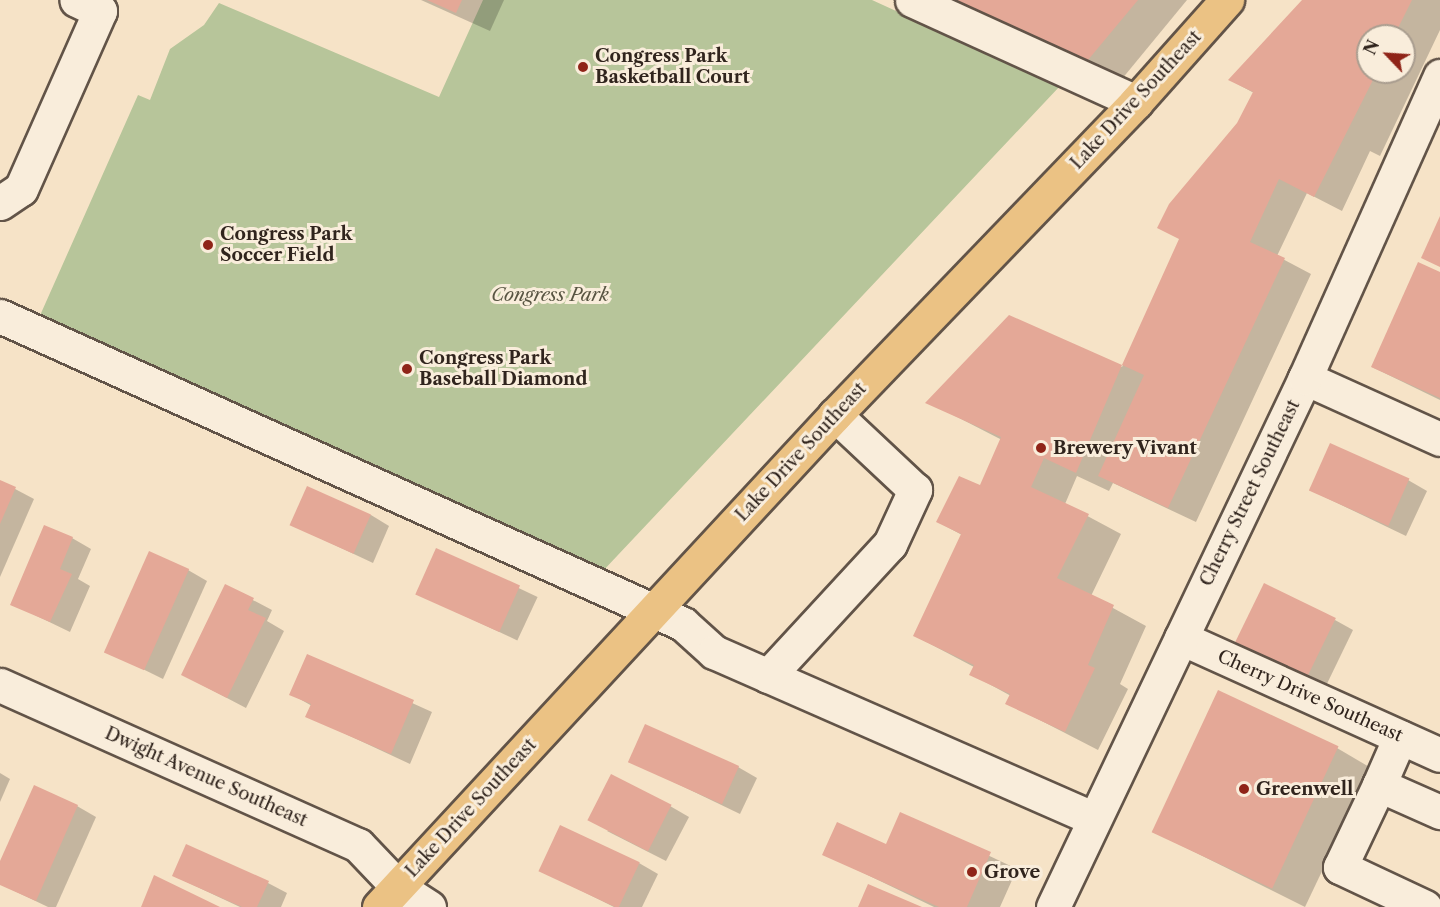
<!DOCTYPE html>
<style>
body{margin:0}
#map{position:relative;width:1440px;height:907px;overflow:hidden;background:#f6e3c7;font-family:"Libre Caslon Text",serif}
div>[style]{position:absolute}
.green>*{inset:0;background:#b7c59a}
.shadow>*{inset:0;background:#0003;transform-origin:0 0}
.building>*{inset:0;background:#e4a897;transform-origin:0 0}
.roads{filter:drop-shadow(2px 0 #625448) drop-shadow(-2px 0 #625448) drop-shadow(0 2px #625448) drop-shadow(0 -2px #625448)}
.minor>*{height:33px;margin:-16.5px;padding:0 16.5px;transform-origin:16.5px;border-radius:16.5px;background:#f9eddb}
.major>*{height:33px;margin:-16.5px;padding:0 16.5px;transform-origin:16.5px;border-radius:16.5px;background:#ebc284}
.dots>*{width:16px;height:16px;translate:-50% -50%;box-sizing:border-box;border:3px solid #f9eddb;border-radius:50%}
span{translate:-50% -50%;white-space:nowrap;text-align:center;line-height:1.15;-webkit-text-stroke:6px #f9eddb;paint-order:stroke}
.poi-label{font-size:18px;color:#30241d;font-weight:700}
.left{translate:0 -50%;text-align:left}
.street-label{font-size:18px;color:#30241d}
.park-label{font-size:18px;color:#585442;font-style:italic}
.north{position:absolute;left:1356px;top:24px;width:60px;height:60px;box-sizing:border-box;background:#f9eddb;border:2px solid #a99d8f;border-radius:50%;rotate:295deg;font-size:16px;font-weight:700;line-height:24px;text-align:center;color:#30241d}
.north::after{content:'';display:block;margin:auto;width:21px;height:27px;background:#8f2418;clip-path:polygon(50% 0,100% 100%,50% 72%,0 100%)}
</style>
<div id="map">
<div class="green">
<i style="clip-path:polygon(483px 0,872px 0,1060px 86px,601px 573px,38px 320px,138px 95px,150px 100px,170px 49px,204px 25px,219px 3px,439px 97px)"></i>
</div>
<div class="shadow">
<i style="clip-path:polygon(421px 0,504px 0,490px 31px)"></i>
<i style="clip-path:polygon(934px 0,1187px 0,1117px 85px)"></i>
<i style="clip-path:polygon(evenodd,1304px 0,1440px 0,1440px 30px,1380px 156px,1370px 151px,1342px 211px,1307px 193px,1277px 256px,1311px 274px,1196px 522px,1113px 483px,1109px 491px,1077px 476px,1065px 504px,1121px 534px,1091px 596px,1146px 626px,1120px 684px,1128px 689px,1098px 750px,1007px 703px,1011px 696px,971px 674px,974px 667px,915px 636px,962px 535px,938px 522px,980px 487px,1002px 440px,928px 402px,1010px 317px,1122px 367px,1180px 240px,1254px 93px,1230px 80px,1304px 0,1368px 36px,1404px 36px,1404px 72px,1368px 72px,1368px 36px)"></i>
<i style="clip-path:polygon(1440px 274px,1440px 400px,1372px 367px)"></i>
<i style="clip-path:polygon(1408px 480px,1427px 491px,1406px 536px,1310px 490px)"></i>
<i style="clip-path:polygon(0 481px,34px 499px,0 577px)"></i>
<i style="clip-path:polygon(371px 515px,389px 526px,373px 563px,292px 525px)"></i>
<i style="clip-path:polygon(72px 538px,91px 549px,78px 579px,90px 586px,70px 632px,12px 604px)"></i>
<i style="left:437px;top:550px;width:111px;height:48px;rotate:25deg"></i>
<i style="clip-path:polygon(188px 570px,207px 581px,163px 679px,106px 651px)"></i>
<i style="clip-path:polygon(226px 586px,272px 610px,267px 621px,284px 631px,246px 708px,183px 675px)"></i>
<i style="clip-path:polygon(1335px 620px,1353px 630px,1323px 692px,1253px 657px)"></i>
<i style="clip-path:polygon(308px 656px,432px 712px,410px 764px,307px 716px,312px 706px,291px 694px)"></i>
<i style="clip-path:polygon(1337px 748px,1371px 768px,1305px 907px,1152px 831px)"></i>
<i style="clip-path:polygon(630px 761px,738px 767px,757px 778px,740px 814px)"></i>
<i style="clip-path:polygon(0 773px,10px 779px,0 802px)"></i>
<i style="clip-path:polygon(77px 806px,96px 817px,56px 907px,48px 907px,0 884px,0 864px)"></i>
<i style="clip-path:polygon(670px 806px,689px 817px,666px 861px,607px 831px)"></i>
<i style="clip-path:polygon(901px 814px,1017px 869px,1000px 907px,934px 907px,824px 854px,886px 846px)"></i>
<i style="clip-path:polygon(639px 863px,658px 874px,642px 907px,614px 907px,540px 870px)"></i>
<i style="clip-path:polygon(174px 876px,268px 883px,287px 893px,281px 907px,240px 907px)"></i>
</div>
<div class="building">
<i style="clip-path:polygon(427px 0,462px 0,456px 13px)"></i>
<i style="clip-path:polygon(939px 0,1138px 0,1083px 66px)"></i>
<i style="clip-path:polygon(1302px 0,1412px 0,1394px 36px,1368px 36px,1368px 72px,1377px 72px,1314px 197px,1279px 179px,1250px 242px,1285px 258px,1168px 508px,1098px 476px,1144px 375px,1122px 365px,1179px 239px,1157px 228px,1169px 204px,1237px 123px,1253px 92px,1228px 80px)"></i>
<i style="clip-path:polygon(1440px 216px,1440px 267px,1421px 258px)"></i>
<i style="clip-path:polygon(1418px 262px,1440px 272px,1440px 398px,1371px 367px)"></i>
<i style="clip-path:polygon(1009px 315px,1122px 365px,1076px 473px,1044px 458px,1031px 487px,1089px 514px,1057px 578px,1114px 605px,1088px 665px,1095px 668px,1065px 732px,1005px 704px,1010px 694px,969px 675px,974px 665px,913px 636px,961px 534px,936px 522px,959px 476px,980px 485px,1001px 437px,925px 403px)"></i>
<i style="left:1330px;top:443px;width:87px;height:52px;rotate:24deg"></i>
<i style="clip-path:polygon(0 480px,16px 487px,0 524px)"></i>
<i style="left:307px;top:486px;width:70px;height:43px;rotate:24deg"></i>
<i style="clip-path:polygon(44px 525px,73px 537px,60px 569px,72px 574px,50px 622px,10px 605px)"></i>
<i style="left:436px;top:548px;width:92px;height:51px;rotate:24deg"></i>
<i style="left:149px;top:551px;width:44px;height:111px;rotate:24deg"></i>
<i style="left:1264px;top:583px;width:80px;height:72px;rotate:26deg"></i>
<i style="clip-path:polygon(225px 584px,254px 598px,248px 610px,266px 618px,227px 698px,181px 675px)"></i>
<i style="clip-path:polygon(307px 654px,414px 700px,391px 754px,305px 717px,311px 704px,289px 695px)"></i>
<i style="left:1218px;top:690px;width:133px;height:157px;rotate:25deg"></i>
<i style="left:645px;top:724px;width:103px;height:42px;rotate:24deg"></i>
<i style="left:611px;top:774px;width:68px;height:52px;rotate:27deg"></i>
<i style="clip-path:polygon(34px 785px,78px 805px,36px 901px,0 885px,0 861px)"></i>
<i style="clip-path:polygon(900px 812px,991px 852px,967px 907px,939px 907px,822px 855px,837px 822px,886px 844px)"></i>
<i style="left:560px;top:825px;width:88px;height:51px;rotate:25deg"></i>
<i style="clip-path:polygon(186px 844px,269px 881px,257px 907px,242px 907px,172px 876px)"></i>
<i style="clip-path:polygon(154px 875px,220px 907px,141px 907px)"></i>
<i style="clip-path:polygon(868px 884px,922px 907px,858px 907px)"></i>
</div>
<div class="roads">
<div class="minor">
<i style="left:912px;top:0;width:246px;rotate:24.5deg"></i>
<i style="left:0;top:203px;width:25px;rotate:-34deg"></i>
<i style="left:21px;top:189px;width:195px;rotate:-66.1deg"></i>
<i style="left:100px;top:11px;width:26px;rotate:-155deg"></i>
<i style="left:0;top:316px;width:749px;rotate:24.27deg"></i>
<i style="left:683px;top:624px;width:42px;rotate:42.1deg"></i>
<i style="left:714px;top:652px;width:415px;rotate:23.7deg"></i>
<i style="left:1305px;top:378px;width:148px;rotate:24.3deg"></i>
<i style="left:1181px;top:638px;width:284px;rotate:24.3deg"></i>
<i style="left:768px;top:676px;width:180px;rotate:-47.3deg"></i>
<i style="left:890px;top:544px;width:60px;rotate:-65.2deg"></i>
<i style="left:915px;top:490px;width:110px;rotate:-136.8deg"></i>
<i style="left:0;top:685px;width:392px;rotate:24.1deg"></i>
<i style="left:358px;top:845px;width:58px;rotate:46.4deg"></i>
<i style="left:398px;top:887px;width:37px;rotate:33deg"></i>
<i style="left:1400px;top:737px;width:52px;rotate:113.6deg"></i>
<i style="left:1379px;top:785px;width:67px;rotate:23.9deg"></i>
<i style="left:1379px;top:785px;width:91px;rotate:115.4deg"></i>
<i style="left:1340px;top:867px;width:94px;rotate:25.2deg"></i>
<i style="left:1053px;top:907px;width:586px;rotate:-64.53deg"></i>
<i style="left:1305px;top:378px;width:331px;rotate:-65.9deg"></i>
</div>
<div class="major">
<i style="left:379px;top:907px;width:671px;rotate:-47.17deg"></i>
<i style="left:835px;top:415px;width:434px;rotate:-46.1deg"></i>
<i style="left:1136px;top:102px;width:137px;rotate:-48.3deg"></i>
</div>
</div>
<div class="dots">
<i style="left:583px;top:67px;background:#8f2418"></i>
<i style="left:208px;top:245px;background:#8f2418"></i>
<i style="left:407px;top:369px;background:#8f2418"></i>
<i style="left:1041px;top:448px;background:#8f2418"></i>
<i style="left:1244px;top:789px;background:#8f2418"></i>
<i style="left:972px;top:872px;background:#8f2418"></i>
</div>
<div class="poi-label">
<span class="left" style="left:595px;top:67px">Congress Park<br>Basketball Court</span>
<span class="left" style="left:220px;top:245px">Congress Park<br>Soccer Field</span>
<span class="left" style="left:419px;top:369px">Congress Park<br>Baseball Diamond</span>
<span class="left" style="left:1053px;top:448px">Brewery Vivant</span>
<span class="left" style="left:1256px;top:789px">Greenwell</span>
<span class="left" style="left:984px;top:872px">Grove</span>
</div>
<div class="street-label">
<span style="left:1136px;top:100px;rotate:-47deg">Lake Drive Southeast</span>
<span style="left:801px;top:452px;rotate:-47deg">Lake Drive Southeast</span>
<span style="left:1250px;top:493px;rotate:-64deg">Cherry Street Southeast</span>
<span style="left:1310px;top:696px;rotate:24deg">Cherry Drive Southeast</span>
<span style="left:206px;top:777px;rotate:24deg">Dwight Avenue Southeast</span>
<span style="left:471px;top:808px;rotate:-47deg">Lake Drive Southeast</span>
</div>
<div class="park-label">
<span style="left:550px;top:295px">Congress Park</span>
</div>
<div class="north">N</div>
</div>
